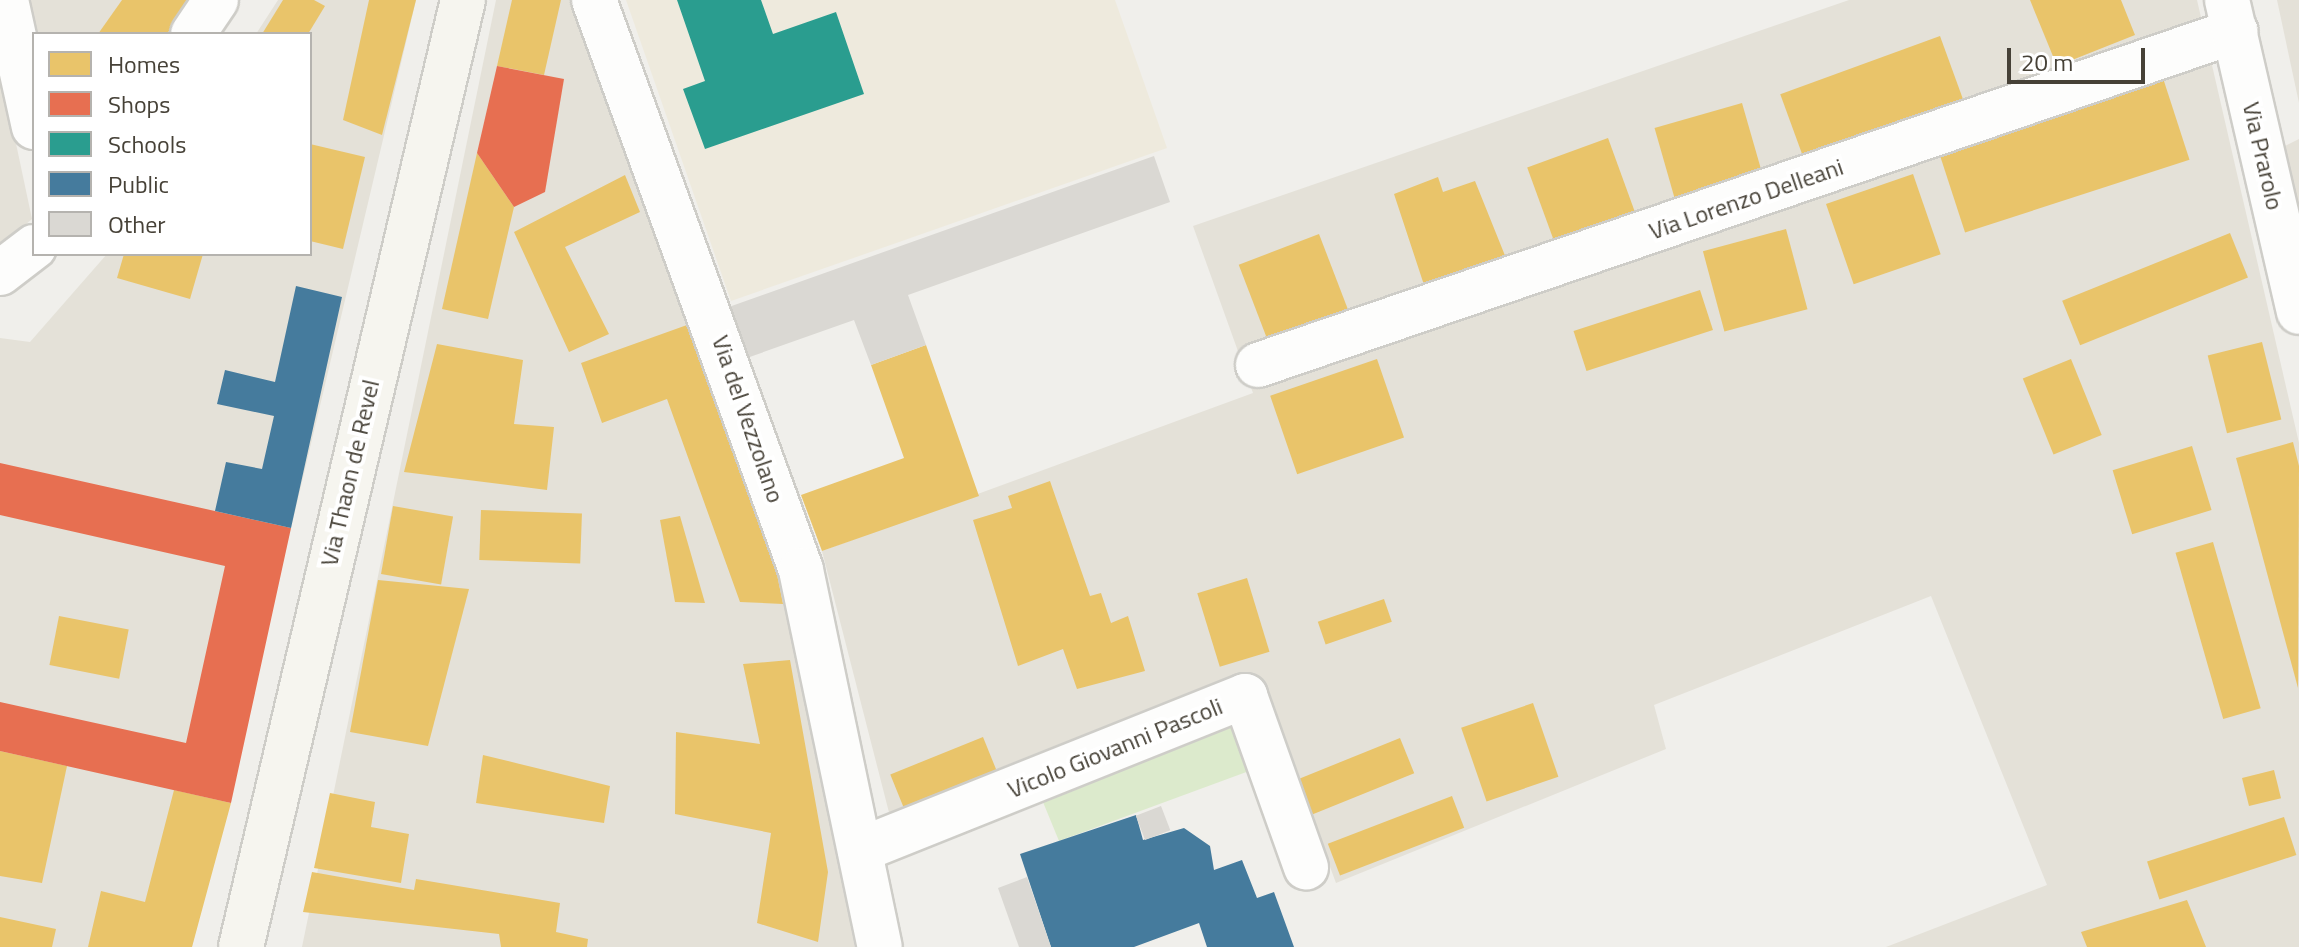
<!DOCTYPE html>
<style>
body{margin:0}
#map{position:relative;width:2299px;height:947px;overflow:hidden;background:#f0efeb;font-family:"Titillium Web",sans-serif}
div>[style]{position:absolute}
.residential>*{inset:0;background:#e4e1d8}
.education>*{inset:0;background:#eeeadd}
.green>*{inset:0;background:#dceacc}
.homes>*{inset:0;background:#e9c46a;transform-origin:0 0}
.shops>*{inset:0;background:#e76f51}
.schools>*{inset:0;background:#2a9d8f}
.public>*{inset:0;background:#457b9d}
.building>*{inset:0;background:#dad8d3;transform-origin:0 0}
.roads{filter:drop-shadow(2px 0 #cecdc8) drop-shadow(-2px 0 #cecdc8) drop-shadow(0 2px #cecdc8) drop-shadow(0 -2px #cecdc8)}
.minor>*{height:44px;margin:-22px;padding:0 22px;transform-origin:22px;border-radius:22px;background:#fdfdfc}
.tertiary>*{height:44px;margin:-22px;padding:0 22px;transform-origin:22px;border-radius:22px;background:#fdfdfc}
.secondary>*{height:44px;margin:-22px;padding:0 22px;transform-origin:22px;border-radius:22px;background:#f6f5ef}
span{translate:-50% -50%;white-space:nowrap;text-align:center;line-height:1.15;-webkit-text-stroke:8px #fff;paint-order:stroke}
.street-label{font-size:24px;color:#464137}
.legend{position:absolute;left:32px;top:32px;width:280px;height:224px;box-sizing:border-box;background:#fff;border:2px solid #b5b3af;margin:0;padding:10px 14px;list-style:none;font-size:24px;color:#464137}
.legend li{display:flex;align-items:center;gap:16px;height:40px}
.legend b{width:40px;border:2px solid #b5b3af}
.scale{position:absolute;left:2007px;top:48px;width:138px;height:36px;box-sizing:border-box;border:4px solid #464137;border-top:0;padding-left:10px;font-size:24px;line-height:28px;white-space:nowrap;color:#464137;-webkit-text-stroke:6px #fff;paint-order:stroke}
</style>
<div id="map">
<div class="residential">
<i style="clip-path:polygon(17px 0,189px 0,167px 34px,34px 34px)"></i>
<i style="clip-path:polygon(278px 0,416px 0,192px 947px,0 947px,0 338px,30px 342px,107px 254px,310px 254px,310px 34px,256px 34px)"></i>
<i style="clip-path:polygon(496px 0,576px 0,782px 576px,855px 947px,302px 947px)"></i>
<i style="clip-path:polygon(1849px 0,2197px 0,2299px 443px,2299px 947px,1886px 947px,2047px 885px,1931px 596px,1654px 705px,1666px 749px,1336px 883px,1260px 679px,894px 832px,822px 551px,1253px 393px,1193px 226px)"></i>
<i style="clip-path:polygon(2277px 0,2299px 0,2299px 103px)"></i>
<i style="clip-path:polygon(0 68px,32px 219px,0 246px)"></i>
<i style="clip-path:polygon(2299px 139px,2299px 208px,2285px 146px)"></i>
</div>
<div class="education">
<i style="clip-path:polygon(626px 0,1115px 0,1167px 148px,731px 301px)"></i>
</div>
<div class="green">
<i style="clip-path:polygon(1224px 708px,1260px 767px,1059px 841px,1036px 785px)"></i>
</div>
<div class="homes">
<i style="clip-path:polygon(122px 0,189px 0,167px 34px,98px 34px)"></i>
<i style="clip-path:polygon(283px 0,314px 0,325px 6px,308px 34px,262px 34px)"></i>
<i style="clip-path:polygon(369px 0,416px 0,382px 135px,343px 120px)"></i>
<i style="clip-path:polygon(512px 0,561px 0,544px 75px,497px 66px)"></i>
<i style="clip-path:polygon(2030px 0,2121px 0,2135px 35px,2057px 66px)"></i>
<i style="left:1940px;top:36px;width:71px;height:170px;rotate:70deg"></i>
<i style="left:2162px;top:75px;width:89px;height:236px;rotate:72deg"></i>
<i style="left:1742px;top:103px;width:75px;height:91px;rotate:74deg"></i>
<i style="left:1608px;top:138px;width:88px;height:86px;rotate:70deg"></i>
<i style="clip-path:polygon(310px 144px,365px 157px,343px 249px,310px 241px)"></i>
<i style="clip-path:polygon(477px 153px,514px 207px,488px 319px,442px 309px)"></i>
<i style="left:1913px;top:174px;width:85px;height:92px;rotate:71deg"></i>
<i style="clip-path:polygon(625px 175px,640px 212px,565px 247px,609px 334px,569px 352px,514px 232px)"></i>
<i style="clip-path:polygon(1438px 177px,1443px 192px,1475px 181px,1508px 263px,1426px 291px,1394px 194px)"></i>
<i style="left:1786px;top:229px;width:83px;height:86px;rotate:75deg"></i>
<i style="left:2230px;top:233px;width:48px;height:181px;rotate:68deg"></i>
<i style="left:1319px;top:234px;width:88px;height:86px;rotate:69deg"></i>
<i style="clip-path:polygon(124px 254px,203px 254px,190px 299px,117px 278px)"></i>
<i style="left:1700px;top:290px;width:42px;height:133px;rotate:72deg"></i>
<i style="clip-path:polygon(687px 325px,774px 560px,783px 604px,740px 602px,667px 399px,602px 423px,581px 363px)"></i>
<i style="left:2262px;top:342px;width:80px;height:56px;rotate:76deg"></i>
<i style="clip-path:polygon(437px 344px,523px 360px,514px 424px,554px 427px,547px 490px,404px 472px)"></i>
<i style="clip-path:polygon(926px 345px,979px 496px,822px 551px,801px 495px,904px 458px,871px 365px)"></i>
<i style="left:1377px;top:359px;width:83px;height:113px;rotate:71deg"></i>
<i style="left:2071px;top:359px;width:82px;height:52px;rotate:68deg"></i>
<i style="clip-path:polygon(2293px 442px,2299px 466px,2298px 688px,2236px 458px)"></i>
<i style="left:2192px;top:446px;width:67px;height:83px;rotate:73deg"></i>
<i style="clip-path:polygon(1050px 481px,1090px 596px,1101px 593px,1111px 623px,1128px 616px,1145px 671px,1077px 689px,1063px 649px,1018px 666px,973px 520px,1012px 508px,1008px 496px)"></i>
<i style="left:393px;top:506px;width:61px;height:69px;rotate:10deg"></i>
<i style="left:481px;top:510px;width:101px;height:50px;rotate:2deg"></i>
<i style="clip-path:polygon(680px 516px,705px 603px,675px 602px,660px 520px)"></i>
<i style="left:2213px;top:542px;width:173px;height:39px;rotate:74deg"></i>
<i style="left:1247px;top:578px;width:77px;height:52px;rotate:73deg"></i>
<i style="clip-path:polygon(378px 580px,469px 589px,428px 746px,350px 732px)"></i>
<i style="left:1384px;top:599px;width:24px;height:70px;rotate:71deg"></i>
<i style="left:59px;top:616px;width:71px;height:50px;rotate:11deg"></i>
<i style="clip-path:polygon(790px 660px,828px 872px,818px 942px,757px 923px,771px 833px,675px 814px,676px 732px,760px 744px,743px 664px)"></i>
<i style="left:1533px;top:703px;width:78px;height:76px;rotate:71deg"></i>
<i style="left:983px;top:737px;width:40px;height:100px;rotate:68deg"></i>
<i style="left:1400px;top:738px;width:38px;height:118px;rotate:68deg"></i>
<i style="clip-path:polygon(0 751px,67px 766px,42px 883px,0 876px)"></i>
<i style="clip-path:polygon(483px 755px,610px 786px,604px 823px,476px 803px)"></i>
<i style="left:2274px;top:770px;width:29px;height:33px;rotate:76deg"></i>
<i style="clip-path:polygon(174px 790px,231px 803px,192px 947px,88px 947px,101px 891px,145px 902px)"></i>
<i style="clip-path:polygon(330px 793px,375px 802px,371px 827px,409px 834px,401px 883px,314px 868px)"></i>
<i style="left:1452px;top:796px;width:34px;height:133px;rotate:69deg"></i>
<i style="left:2284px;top:817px;width:40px;height:144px;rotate:72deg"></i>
<i style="clip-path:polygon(312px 872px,414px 890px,416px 879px,560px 903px,556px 932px,588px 939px,587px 947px,501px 947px,499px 934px,303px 912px)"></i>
<i style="clip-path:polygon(2187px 900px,2206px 947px,2087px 947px,2081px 932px)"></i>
<i style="clip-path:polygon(0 917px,56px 929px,52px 947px,0 947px)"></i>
</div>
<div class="shops">
<i style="clip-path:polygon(497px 66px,564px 79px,545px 192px,514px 207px,477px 153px)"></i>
<i style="clip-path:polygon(0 463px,291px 528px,231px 803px,0 751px,0 702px,186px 743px,225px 566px,0 515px)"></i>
</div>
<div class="schools">
<i style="clip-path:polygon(677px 0,761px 0,773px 34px,836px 12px,864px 94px,705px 149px,683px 89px,705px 81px)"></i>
</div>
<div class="public">
<i style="clip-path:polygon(296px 286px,342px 297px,291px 528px,215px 511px,226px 462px,262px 469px,274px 416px,217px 404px,225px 370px,275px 382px)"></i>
<i style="clip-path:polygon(1136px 815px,1143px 840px,1184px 828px,1210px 846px,1214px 870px,1242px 860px,1257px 898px,1274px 892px,1294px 947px,1207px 947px,1199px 923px,1134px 947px,1051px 947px,1020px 854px)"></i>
</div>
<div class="building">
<i style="clip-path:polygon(1154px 156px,1170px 202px,908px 295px,926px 345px,871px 365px,854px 320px,744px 359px,726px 308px)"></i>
<i style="left:1161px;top:806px;width:26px;height:27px;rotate:69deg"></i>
<i style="clip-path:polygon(1027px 877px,1051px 947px,1019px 947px,998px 888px)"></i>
</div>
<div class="roads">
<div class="minor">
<i style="left:6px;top:0;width:130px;rotate:77.6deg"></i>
<i style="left:594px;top:0;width:606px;rotate:70.04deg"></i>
<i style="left:801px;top:570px;width:385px;rotate:78.2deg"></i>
<i style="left:193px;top:34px;width:41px;rotate:-55.9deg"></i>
<i style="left:0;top:273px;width:43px;rotate:-37.4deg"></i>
<i style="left:1258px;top:365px;width:1033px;rotate:-18.87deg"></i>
<i style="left:860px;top:850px;width:415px;rotate:-21.8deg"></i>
<i style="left:1245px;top:696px;width:182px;rotate:70.4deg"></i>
</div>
<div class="tertiary">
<i style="left:2227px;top:0;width:320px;rotate:77deg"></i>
</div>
<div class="secondary">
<i style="left:241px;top:947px;width:973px;rotate:-76.81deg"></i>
</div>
</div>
<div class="street-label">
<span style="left:2263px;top:156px;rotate:77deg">Via Prarolo</span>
<span style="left:1746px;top:199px;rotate:-19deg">Via Lorenzo Delleani</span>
<span style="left:748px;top:419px;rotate:71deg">Via del Vezzolano</span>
<span style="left:350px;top:473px;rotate:-77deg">Via Thaon de Revel</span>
<span style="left:1115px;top:748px;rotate:-22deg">Vicolo Giovanni Pascoli</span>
</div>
<ul class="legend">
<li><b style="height:22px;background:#e9c46a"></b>Homes</li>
<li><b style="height:22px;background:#e76f51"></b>Shops</li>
<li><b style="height:22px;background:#2a9d8f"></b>Schools</li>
<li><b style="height:22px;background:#457b9d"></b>Public</li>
<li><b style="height:22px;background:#dad8d3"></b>Other</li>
</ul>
<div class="scale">20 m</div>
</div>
